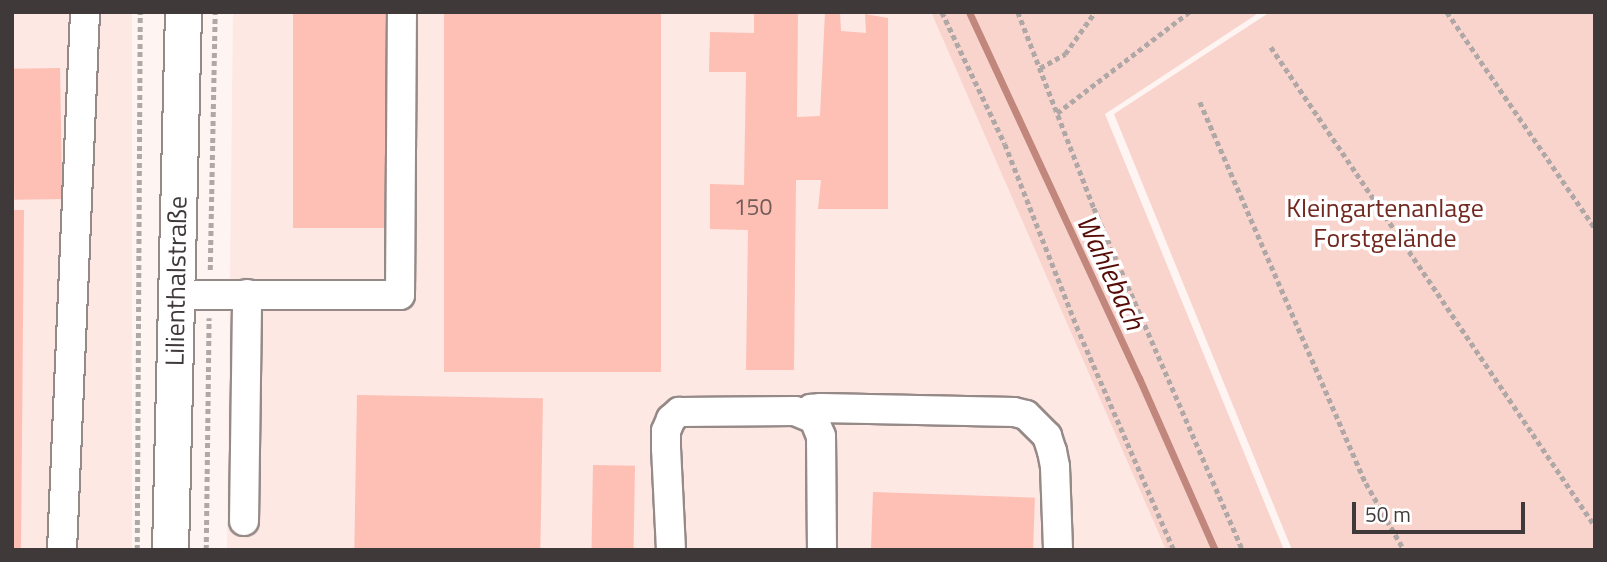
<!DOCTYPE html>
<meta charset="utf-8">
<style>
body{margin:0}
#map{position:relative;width:1607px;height:562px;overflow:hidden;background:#fef4f2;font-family:"Titillium Web",sans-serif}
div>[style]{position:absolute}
.built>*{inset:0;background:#fde8e4;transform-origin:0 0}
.green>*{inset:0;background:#f9d4cd}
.stream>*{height:7px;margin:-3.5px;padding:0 3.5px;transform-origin:3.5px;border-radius:3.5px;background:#c1867c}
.building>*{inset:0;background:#febfb4;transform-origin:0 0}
.path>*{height:4.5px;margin-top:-2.25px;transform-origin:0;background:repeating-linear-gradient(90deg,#b0a8a6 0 5px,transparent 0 8.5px)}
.roads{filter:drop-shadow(2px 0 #968a88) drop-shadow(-2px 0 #968a88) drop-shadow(0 2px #968a88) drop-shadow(0 -2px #968a88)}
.minor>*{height:28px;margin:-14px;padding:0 14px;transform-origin:14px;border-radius:14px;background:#fff}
.major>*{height:35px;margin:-17.5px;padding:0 17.5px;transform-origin:17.5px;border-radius:17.5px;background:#fff}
span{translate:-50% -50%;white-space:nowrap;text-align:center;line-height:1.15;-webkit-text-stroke:7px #fff;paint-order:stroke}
.number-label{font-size:23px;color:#6f5b58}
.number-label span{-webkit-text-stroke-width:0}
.park-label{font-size:26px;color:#722920}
.street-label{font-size:26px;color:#3f3a39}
.water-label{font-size:28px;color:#550b06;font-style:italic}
.frame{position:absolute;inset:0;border:14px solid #3f3a39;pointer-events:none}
.scale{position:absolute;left:1352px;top:502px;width:173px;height:32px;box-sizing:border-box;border:4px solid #3f3a39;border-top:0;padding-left:9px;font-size:21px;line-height:24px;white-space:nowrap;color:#3f3a39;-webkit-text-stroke:5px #fff;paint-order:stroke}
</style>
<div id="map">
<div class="built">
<i style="left:12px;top:12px;width:120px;height:538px"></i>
<i style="clip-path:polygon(233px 12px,931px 12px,1166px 550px,227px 550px)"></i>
</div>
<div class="green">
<i style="clip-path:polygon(931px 12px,1260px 12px,1105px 114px,1284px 550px,1166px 550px)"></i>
<i style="clip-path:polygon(1270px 12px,1595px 12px,1595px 550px,1292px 550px,1114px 114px)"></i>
</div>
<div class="stream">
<i style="left:969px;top:12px;width:404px;rotate:65.1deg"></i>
<i style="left:1139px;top:378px;width:188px;rotate:66.2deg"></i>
</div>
<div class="building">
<i style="left:293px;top:12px;width:96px;height:216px"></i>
<i style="left:444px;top:12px;width:217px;height:360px"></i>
<i style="clip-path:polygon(754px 12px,798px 12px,797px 117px,820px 116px,825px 12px,840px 12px,841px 31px,866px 33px,865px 14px,888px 18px,888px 209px,818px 209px,821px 180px,796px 180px,794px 370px,746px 370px,748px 230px,710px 229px,710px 184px,744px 185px,746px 72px,709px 72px,710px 32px,754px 33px)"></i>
<i style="left:60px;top:68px;width:131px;height:48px;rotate:89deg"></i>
<i style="clip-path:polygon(12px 210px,24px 210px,21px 550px,12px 550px)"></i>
<i style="left:357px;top:395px;width:186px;height:155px;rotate:1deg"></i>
<i style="left:593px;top:465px;width:42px;height:85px;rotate:1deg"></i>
<i style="left:873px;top:492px;width:162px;height:58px;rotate:2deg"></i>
</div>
<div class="path">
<i style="left:942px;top:12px;width:146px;rotate:64.5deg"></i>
<i style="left:1005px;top:144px;width:204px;rotate:68.5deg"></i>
<i style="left:1080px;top:334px;width:236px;rotate:66.5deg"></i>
<i style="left:1018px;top:12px;width:210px;rotate:68.8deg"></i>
<i style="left:1094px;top:208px;width:373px;rotate:66.5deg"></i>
<i style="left:1447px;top:12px;width:262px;rotate:55.6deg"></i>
<i style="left:1271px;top:47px;width:578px;rotate:55.93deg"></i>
<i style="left:1040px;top:68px;width:29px;rotate:-29deg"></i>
<i style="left:1065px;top:54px;width:52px;rotate:-54.5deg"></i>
<i style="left:1200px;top:102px;width:416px;rotate:66.5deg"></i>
<i style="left:1366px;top:483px;width:77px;rotate:60.4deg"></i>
<i style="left:1057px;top:113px;width:166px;rotate:-37.4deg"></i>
<i style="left:210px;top:270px;width:258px;rotate:-88.9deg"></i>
<i style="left:137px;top:550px;width:538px;rotate:-89.68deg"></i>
<i style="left:206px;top:550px;width:232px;rotate:-89.3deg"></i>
</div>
<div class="roads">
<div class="minor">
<i style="left:176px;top:295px;width:224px"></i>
<i style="left:400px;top:295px;width:283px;rotate:-89.6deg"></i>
<i style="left:805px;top:414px;width:8px;rotate:-40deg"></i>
<i style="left:811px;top:409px;width:10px;rotate:-6deg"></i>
<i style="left:821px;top:408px;width:193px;rotate:1.2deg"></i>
<i style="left:1014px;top:412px;width:12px;rotate:14deg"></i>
<i style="left:1026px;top:415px;width:30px;rotate:45deg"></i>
<i style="left:1047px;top:436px;width:16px;rotate:72deg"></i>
<i style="left:1052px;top:451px;width:16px;rotate:79deg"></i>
<i style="left:1055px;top:467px;width:83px;rotate:87.9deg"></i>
<i style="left:244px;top:521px;width:227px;rotate:-89.2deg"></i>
<i style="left:62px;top:550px;width:538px;rotate:-87.55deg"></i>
<i style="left:671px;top:550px;width:101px;rotate:-92.8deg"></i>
<i style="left:666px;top:449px;width:18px;rotate:-90deg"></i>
<i style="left:666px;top:431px;width:13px;rotate:-67deg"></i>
<i style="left:671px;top:419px;width:11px;rotate:-41deg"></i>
<i style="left:679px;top:412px;width:116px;rotate:-0.5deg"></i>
<i style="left:795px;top:411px;width:21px;rotate:23deg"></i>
<i style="left:814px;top:419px;width:18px;rotate:68deg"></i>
<i style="left:821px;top:436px;width:114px;rotate:89.5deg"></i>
</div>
<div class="major">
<i style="left:170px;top:550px;width:538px;rotate:-88.62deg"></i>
</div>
</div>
<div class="number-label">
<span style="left:753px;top:207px">150</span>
</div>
<div class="park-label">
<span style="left:1385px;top:223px">Kleingartenanlage<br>Forstgelände</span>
</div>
<div class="street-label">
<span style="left:176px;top:281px;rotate:-89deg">Lilienthalstraße</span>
</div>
<div class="water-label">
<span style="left:1111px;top:272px;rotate:65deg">Wahlebach</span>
</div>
<div class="frame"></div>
<div class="scale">50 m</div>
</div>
